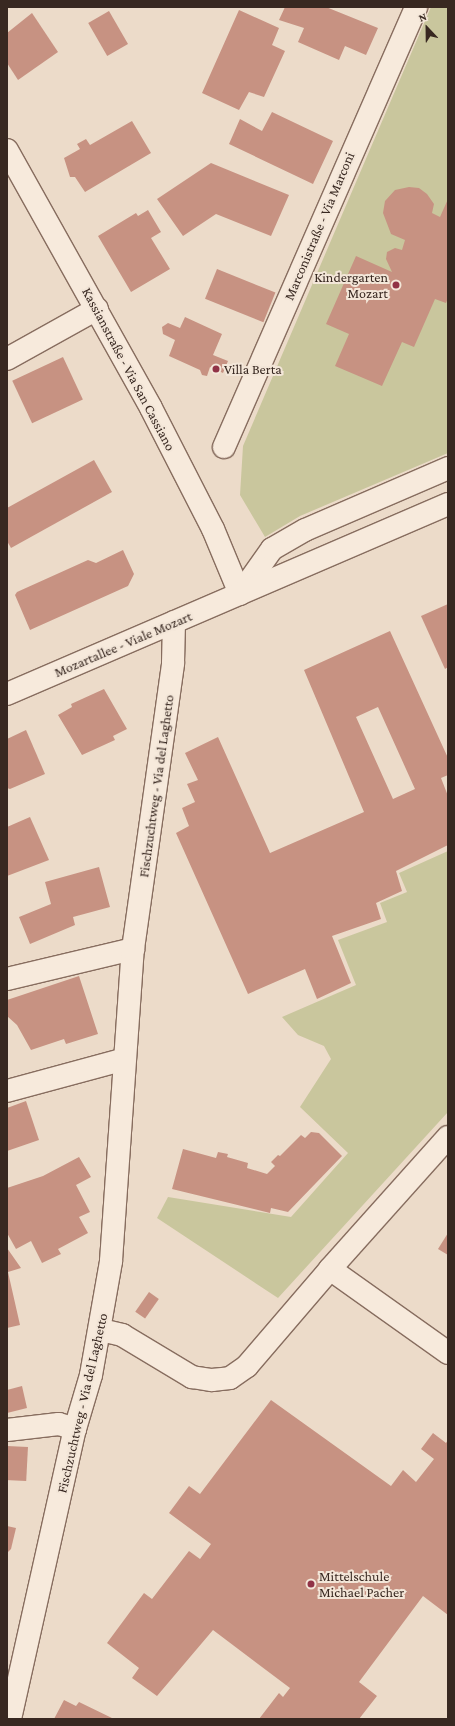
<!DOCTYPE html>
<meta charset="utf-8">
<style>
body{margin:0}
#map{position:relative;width:455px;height:1726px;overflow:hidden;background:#ecdbc9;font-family:"Crimson Pro",serif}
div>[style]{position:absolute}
.green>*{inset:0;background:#c9c69d}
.building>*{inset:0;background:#c79282;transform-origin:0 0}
.roads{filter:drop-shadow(1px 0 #876d5f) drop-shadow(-1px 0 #876d5f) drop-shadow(0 1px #876d5f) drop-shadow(0 -1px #876d5f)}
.street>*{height:22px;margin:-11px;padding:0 11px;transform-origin:11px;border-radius:11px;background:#f7eadc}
.secondary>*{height:22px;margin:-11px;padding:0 11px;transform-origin:11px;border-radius:11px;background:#f7eadc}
.dots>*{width:11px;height:11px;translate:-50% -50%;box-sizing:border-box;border:2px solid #f3e6d8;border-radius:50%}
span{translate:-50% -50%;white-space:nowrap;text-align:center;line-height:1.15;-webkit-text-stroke:4px #f3e6d8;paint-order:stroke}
.street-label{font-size:14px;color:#382821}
.poi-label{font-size:14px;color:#382821}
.right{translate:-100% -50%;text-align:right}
.left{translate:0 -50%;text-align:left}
.frame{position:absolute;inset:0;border:8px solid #382821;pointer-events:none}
.north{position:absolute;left:407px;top:8px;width:40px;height:40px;-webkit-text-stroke:3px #f3e6d8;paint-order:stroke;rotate:338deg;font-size:11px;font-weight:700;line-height:16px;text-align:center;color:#382821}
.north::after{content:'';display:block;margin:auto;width:14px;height:18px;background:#382821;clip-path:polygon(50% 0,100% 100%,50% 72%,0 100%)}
</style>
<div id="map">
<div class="green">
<i style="clip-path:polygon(431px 7px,448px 7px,448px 453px,300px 516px,265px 537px,240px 495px,243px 446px)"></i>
<i style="clip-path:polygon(448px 851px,448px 1112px,278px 1298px,157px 1218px,168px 1197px,291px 1217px,348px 1153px,300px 1107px,331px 1059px,324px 1046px,298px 1035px,282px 1017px,356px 985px,338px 940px,387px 922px,380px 903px,407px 892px,399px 873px)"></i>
</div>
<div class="building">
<i style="clip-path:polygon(285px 7px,326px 7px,378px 28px,366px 55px,345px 46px,339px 60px,298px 42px,304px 28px,279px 20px)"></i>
<i style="clip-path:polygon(239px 10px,279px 28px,272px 45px,285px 51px,264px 97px,249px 92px,239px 110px,202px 93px)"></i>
<i style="left:109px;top:11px;width:38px;height:24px;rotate:60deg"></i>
<i style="clip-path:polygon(32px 13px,58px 52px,18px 80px,7px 63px,7px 33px)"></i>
<i style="clip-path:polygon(272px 112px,333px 141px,313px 184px,229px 144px,240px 119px,262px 131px)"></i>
<i style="clip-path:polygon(132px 121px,151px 153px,85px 192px,75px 177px,70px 177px,64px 158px,80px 149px,77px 144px,86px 139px,90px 145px)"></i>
<i style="clip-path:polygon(211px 163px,289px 195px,271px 236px,216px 214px,183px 236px,157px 199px)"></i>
<i style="clip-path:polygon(409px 187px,419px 188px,427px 194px,434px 204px,432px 213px,440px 217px,448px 199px,448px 298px,446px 303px,435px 299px,414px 347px,402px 342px,382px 386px,335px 366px,349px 334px,326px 324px,356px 256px,392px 272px,386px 259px,387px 252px,395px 248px,402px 250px,405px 240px,391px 234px,383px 213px,385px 201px,395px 190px)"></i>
<i style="clip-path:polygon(148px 210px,161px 232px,151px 238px,170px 269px,131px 292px,98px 236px,136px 213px,138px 216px)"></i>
<i style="left:217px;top:269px;width:63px;height:32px;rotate:22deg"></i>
<i style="clip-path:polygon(185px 317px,222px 334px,213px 355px,228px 361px,223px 373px,210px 367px,207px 376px,202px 375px,200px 370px,169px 356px,175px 340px,163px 334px,162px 327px,168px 323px,180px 328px)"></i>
<i style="left:63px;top:357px;width:47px;height:56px;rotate:65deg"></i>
<i style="clip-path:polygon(94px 460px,112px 492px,11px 548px,7px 541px,7px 508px)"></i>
<i style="clip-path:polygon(123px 550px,134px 574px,128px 586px,30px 630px,15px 595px,17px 592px,88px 560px,96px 563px)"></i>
<i style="clip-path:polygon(448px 604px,448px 667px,445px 669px,421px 616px)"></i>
<i style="clip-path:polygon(evenodd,390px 631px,448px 758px,448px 775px,441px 778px,448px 796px,448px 845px,396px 871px,402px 891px,376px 903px,381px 919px,332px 936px,351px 983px,317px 999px,305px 969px,248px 994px,176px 833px,189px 826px,182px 808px,195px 802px,187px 784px,198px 780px,185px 753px,218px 737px,270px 853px,364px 812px,304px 670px,390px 631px,378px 707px,415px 789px,393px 799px,356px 717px,378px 707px)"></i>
<i style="clip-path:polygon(104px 689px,127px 729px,113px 736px,115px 740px,82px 755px,58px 715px,72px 707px,71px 704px)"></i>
<i style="clip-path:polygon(26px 730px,45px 774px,10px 789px,7px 788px,7px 739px)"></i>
<i style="clip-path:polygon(30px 817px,49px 860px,7px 876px,7px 827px)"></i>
<i style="clip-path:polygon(99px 867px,110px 907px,73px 917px,75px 925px,30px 944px,19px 917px,51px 904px,45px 882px)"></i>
<i style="clip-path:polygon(79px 976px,98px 1034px,66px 1044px,64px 1039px,31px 1050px,17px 1025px,7px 1016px,7px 1000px)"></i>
<i style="clip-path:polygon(26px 1101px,39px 1140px,7px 1151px,7px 1108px)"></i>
<i style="clip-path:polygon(311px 1132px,319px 1133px,342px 1156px,288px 1212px,271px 1208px,270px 1213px,172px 1189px,183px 1149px,216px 1158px,218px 1152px,228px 1154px,227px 1157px,248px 1163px,247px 1168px,267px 1174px,275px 1166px,271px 1162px,278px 1155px,280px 1156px,301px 1135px,305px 1138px)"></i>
<i style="clip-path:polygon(79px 1157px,91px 1177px,76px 1185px,90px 1212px,79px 1217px,88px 1233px,58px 1249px,61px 1254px,42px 1263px,31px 1241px,16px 1249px,7px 1233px,7px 1188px,43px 1176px)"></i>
<i style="clip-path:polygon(448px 1233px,448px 1255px,438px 1249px)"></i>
<i style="clip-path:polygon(7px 1248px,21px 1268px,8px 1272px,20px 1325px,7px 1328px)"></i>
<i style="left:149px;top:1292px;width:12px;height:24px;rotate:35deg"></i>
<i style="clip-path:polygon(22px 1386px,27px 1408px,7px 1413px,7px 1390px)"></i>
<i style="clip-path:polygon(271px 1400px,391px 1486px,403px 1470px,416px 1482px,434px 1459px,421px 1449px,433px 1433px,446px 1443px,448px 1440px,448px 1615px,423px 1596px,359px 1682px,377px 1696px,359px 1719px,259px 1719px,279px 1693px,283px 1697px,290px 1688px,213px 1630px,157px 1696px,132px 1678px,139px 1668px,107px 1643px,144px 1593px,152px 1599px,189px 1551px,200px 1559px,211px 1544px,169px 1513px,189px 1486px,200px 1494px)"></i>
<i style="left:7px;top:1446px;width:21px;height:34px;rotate:3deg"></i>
<i style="clip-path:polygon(7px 1526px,16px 1528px,11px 1549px,8px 1552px)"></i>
<i style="clip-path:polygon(64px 1700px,76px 1706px,79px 1702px,114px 1719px,54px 1719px)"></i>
</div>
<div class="roads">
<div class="street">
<i style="left:7px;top:150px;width:295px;rotate:60.8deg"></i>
<i style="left:151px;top:408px;width:136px;rotate:62.9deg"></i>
<i style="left:213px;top:529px;width:70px;rotate:67.4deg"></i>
<i style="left:7px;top:359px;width:103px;rotate:-29.1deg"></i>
<i style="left:224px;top:447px;width:480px;rotate:-66.4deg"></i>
<i style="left:7px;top:979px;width:130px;rotate:-13.4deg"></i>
<i style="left:7px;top:1091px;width:122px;rotate:-15.2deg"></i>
<i style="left:330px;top:1269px;width:177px;rotate:-48.2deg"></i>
<i style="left:101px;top:1330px;width:22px;rotate:13deg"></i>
<i style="left:122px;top:1335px;width:82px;rotate:31deg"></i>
<i style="left:192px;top:1377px;width:20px;rotate:9deg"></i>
<i style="left:212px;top:1380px;width:18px;rotate:-6deg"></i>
<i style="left:230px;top:1378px;width:21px;rotate:-35deg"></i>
<i style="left:247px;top:1366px;width:128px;rotate:-49.4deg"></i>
<i style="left:330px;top:1269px;width:145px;rotate:35.4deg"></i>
<i style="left:7px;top:1430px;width:52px;rotate:-6.6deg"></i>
<i style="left:59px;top:1424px;width:17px;rotate:17deg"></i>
<i style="left:10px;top:1719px;width:297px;rotate:-77.4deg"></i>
<i style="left:75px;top:1429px;width:56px;rotate:-73.5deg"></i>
<i style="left:91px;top:1375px;width:116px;rotate:-80deg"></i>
<i style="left:111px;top:1261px;width:313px;rotate:-86deg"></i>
<i style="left:133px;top:949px;width:289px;rotate:-82deg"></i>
<i style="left:173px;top:663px;width:41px;rotate:-88.6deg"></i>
</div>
<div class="secondary">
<i style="left:240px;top:594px;width:55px;rotate:-54.6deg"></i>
<i style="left:272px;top:549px;width:38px;rotate:-30deg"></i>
<i style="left:305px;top:530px;width:156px;rotate:-23.4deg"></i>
<i style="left:7px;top:694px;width:480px;rotate:-23.3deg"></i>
</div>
</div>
<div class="dots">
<i style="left:396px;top:285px;background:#913346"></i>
<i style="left:216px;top:369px;background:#913346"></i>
<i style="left:311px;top:1584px;background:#913346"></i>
</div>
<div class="street-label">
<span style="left:319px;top:226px;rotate:-67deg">Marconistraße - Via Marconi</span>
<span style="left:129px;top:369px;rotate:62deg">Kassianstraße - Via San Cassiano</span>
<span style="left:123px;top:644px;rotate:-23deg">Mozartallee - Viale Mozart</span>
<span style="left:156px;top:786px;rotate:-82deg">Fischzuchtweg - Via del Laghetto</span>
<span style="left:82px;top:1403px;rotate:-77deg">Fischzuchtweg - Via del Laghetto</span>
</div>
<div class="poi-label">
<span class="right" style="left:388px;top:285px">Kindergarten<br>Mozart</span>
<span class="left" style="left:224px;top:369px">Villa Berta</span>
<span class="left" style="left:319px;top:1584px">Mittelschule<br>Michael Pacher</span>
</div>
<div class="frame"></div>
<div class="north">N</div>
</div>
